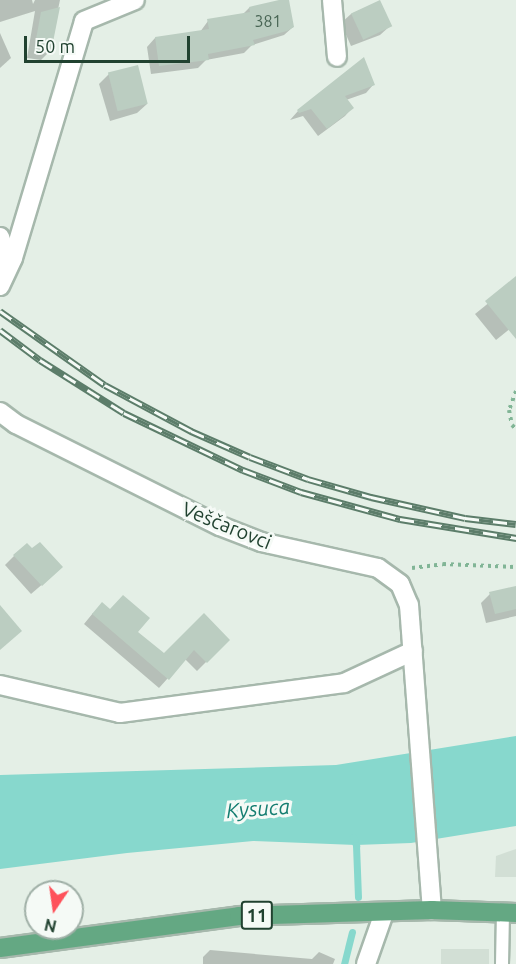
<!DOCTYPE html>
<meta charset="utf-8">
<style>
body{margin:0}
#map{position:relative;width:516px;height:964px;overflow:hidden;background:#e4efe6;font-family:Ubuntu,sans-serif}
div>[style]{position:absolute}
.built>*{inset:0;background:#d2dfd5;transform-origin:0 0}
.water>*{inset:0;background:#87d8cd}
.shadow>*{inset:0;background:#0003}
.stream>*{height:7px;margin:-3.5px;padding:0 3.5px;transform-origin:3.5px;border-radius:3.5px;background:#87d8cd}
.building>*{inset:0;background:#bbcdc1;transform-origin:0 0}
.path>*{height:4px;margin-top:-2px;transform-origin:0;background:repeating-linear-gradient(90deg,#81b596 0 3px,transparent 0 7.5px)}
.roads{filter:drop-shadow(2px 0 #a6b8ac) drop-shadow(-2px 0 #a6b8ac) drop-shadow(0 2px #a6b8ac) drop-shadow(0 -2px #a6b8ac)}
.lane>*{height:12px;margin:-6px;padding:0 6px;transform-origin:6px;border-radius:6px;background:#fff}
.street>*{height:18px;margin:-9px;padding:0 9px;transform-origin:9px;border-radius:9px;background:#fff}
.primary>*{height:18px;margin:-9px;padding:0 9px;transform-origin:9px;border-radius:9px;background:#64a883}
.rail>*{height:7px;margin-top:-3.5px;transform-origin:0;background:repeating-linear-gradient(90deg,#f5faf6 0 14px,#5c7d6a 0 28px);box-sizing:border-box;border-block:2px solid #5c7d6a}
span{translate:-50% -50%;white-space:nowrap;text-align:center;line-height:1.15;-webkit-text-stroke:6px #f5faf6;paint-order:stroke}
.number-label{font-size:16px;color:#486554}
.number-label span{-webkit-text-stroke-width:0}
.shield-label span{padding:2px 4px;background:#f5faf6;border:2px solid;border-radius:4px;-webkit-text-stroke-width:0}
.shield-label{font-size:18px;color:#214230;font-weight:700}
.street-label{font-size:20px;color:#214230}
.water-label{font-size:21px;color:#157e71;font-style:italic}
.north{position:absolute;left:24px;top:880px;width:60px;height:60px;box-sizing:border-box;background:#f5faf6;border:2px solid #a0b0a7;border-radius:50%;rotate:193deg;font-size:16px;font-weight:700;line-height:24px;text-align:center;color:#214230}
.north::after{content:'';display:block;margin:auto;width:21px;height:27px;background:#fe525b;clip-path:polygon(50% 0,100% 100%,50% 72%,0 100%)}
.scale{position:absolute;left:24px;top:36px;width:166px;height:27px;box-sizing:border-box;border:3px solid #214230;border-top:0;padding-left:8px;font-size:18px;line-height:21px;white-space:nowrap;color:#214230;-webkit-text-stroke:4px #f5faf6;paint-order:stroke}
</style>
<div id="map">
<div class="built">
<i style="clip-path:polygon(516px 849px,516px 877px,495px 877px,496px 856px)"></i>
<i style="left:441px;top:949px;width:48px;height:16px"></i>
</div>
<div class="water">
<i style="clip-path:polygon(516px 736px,516px 826px,411px 843px,356px 845px,253px 841px,127px 853px,0 869px,0 775px,336px 765px)"></i>
</div>
<div class="shadow">
<i style="clip-path:polygon(0 0,32px 0,33px 4px,35px 0,60px 0,49px 52px,41px 60px,27px 58px,35px 11px,0 22px)"></i>
<i style="clip-path:polygon(287px 0,293px 27px,284px 35px,252px 45px,244px 53px,206px 60px,198px 68px,151px 74px,147px 47px,155px 38px,200px 32px,208px 21px,243px 14px,249px 8px)"></i>
<i style="clip-path:polygon(379px 2px,390px 26px,380px 35px,351px 46px,341px 23px,351px 14px)"></i>
<i style="clip-path:polygon(0 33px,11px 58px,0 68px)"></i>
<i style="clip-path:polygon(364px 59px,373px 85px,366px 93px,346px 100px,352px 108px,345px 116px,318px 136px,303px 116px,290px 120px,298px 111px)"></i>
<i style="clip-path:polygon(109px 74px,147px 104px,137px 113px,110px 121px,99px 84px)"></i>
<i style="clip-path:polygon(516px 281px,516px 324px,496px 340px,475px 314px)"></i>
<i style="clip-path:polygon(31px 550px,52px 576px,31px 594px,5px 565px,14px 556px)"></i>
<i style="clip-path:polygon(516px 588px,516px 616px,486px 623px,481px 603px,490px 594px)"></i>
<i style="clip-path:polygon(93px 613px,136px 632px,164px 655px,228px 640px,197px 671px,185px 659px,159px 688px,84px 624px)"></i>
<i style="clip-path:polygon(210px 950px,312px 959px,319px 952px,335px 959px,333px 964px,203px 964px,203px 957px)"></i>
</div>
<div class="stream">
<i style="left:353px;top:837px;width:9px;rotate:69deg"></i>
<i style="left:356px;top:845px;width:52px;rotate:87.8deg"></i>
<i style="left:344px;top:964px;width:33px;rotate:-76deg"></i>
</div>
<div class="building">
<i style="clip-path:polygon(279px 0,289px 0,294px 27px,287px 31px,253px 40px,255px 45px,208px 54px,209px 60px,159px 66px,155px 37px,209px 29px,207px 19px,250px 12px,249px 7px)"></i>
<i style="left:380px;top:0;width:29px;height:32px;rotate:65deg"></i>
<i style="clip-path:polygon(60px 7px,51px 52px,34px 50px,41px 12px)"></i>
<i style="clip-path:polygon(364px 57px,375px 85px,345px 96px,354px 108px,327px 129px,311px 109px,299px 113px,297px 110px)"></i>
<i style="left:138px;top:65px;width:40px;height:31px;rotate:76deg"></i>
<i style="clip-path:polygon(516px 276px,516px 339px,485px 301px)"></i>
<i style="clip-path:polygon(40px 542px,63px 567px,42px 586px,13px 555px,27px 543px,32px 548px)"></i>
<i style="clip-path:polygon(516px 586px,516px 609px,495px 614px,489px 592px)"></i>
<i style="clip-path:polygon(123px 595px,150px 618px,138px 632px,164px 653px,204px 613px,230px 640px,207px 663px,194px 650px,169px 680px,92px 614px,102px 602px,110px 609px)"></i>
<i style="clip-path:polygon(0 605px,22px 631px,0 650px)"></i>
</div>
<div class="path">
<i style="left:516px;top:391px;width:20px;rotate:110deg"></i>
<i style="left:509px;top:410px;width:15px;rotate:79deg"></i>
<i style="left:512px;top:425px;width:6px;rotate:45deg"></i>
<i style="left:412px;top:568px;width:31px;rotate:-7deg"></i>
<i style="left:443px;top:564px;width:73px;rotate:2.4deg"></i>
</div>
<div class="roads">
<div class="lane">
<i style="left:502px;top:964px;width:51px;rotate:-88.9deg"></i>
</div>
<div class="street">
<i style="left:332px;top:0;width:57px;rotate:85deg"></i>
<i style="left:0;top:237px;width:21px;rotate:73deg"></i>
<i style="left:6px;top:257px;width:13px;rotate:94deg"></i>
<i style="left:0;top:286px;width:31px;rotate:-65deg"></i>
<i style="left:13px;top:258px;width:247px;rotate:-73.3deg"></i>
<i style="left:84px;top:21px;width:55px;rotate:-22.4deg"></i>
<i style="left:0;top:412px;width:20px;rotate:37deg"></i>
<i style="left:16px;top:424px;width:228px;rotate:26.6deg"></i>
<i style="left:220px;top:526px;width:44px;rotate:21.3deg"></i>
<i style="left:261px;top:542px;width:120px;rotate:12.5deg"></i>
<i style="left:378px;top:568px;width:27px;rotate:36deg"></i>
<i style="left:400px;top:584px;width:23px;rotate:67deg"></i>
<i style="left:409px;top:605px;width:306px;rotate:85.7deg"></i>
<i style="left:0;top:685px;width:123px;rotate:13.1deg"></i>
<i style="left:120px;top:713px;width:226px;rotate:-7.6deg"></i>
<i style="left:344px;top:683px;width:76px;rotate:-24.9deg"></i>
<i style="left:366px;top:964px;width:54px;rotate:-70.6deg"></i>
</div>
<div class="primary">
<i style="left:0;top:948px;width:241px;rotate:-7.6deg"></i>
<i style="left:239px;top:916px;width:193px;rotate:-1.8deg"></i>
<i style="left:432px;top:910px;width:84px;rotate:2deg"></i>
</div>
</div>
<div class="rail">
<i style="left:0;top:311px;width:128px;rotate:35.2deg"></i>
<i style="left:105px;top:385px;width:98px;rotate:28.1deg"></i>
<i style="left:191px;top:431px;width:64px;rotate:23.8deg"></i>
<i style="left:250px;top:457px;width:62px;rotate:20.8deg"></i>
<i style="left:308px;top:479px;width:66px;rotate:15.9deg"></i>
<i style="left:371px;top:497px;width:96px;rotate:12.6deg"></i>
<i style="left:465px;top:518px;width:51px;rotate:6.7deg"></i>
<i style="left:0;top:330px;width:50px;rotate:36.9deg"></i>
<i style="left:40px;top:360px;width:99px;rotate:32.2deg"></i>
<i style="left:124px;top:413px;width:132px;rotate:25.6deg"></i>
<i style="left:243px;top:470px;width:62px;rotate:20.8deg"></i>
<i style="left:301px;top:492px;width:103px;rotate:15.3deg"></i>
<i style="left:400px;top:519px;width:118px;rotate:9.3deg"></i>
</div>
<div class="number-label">
<span style="left:268px;top:21px">381</span>
</div>
<div class="shield-label">
<span style="left:257px;top:915px">11</span>
</div>
<div class="street-label">
<span style="left:227px;top:525px;rotate:22deg">Veščarovci</span>
</div>
<div class="water-label">
<span style="left:258px;top:808px;rotate:-4deg">Kysuca</span>
</div>
<div class="north">N</div>
<div class="scale">50 m</div>
</div>
